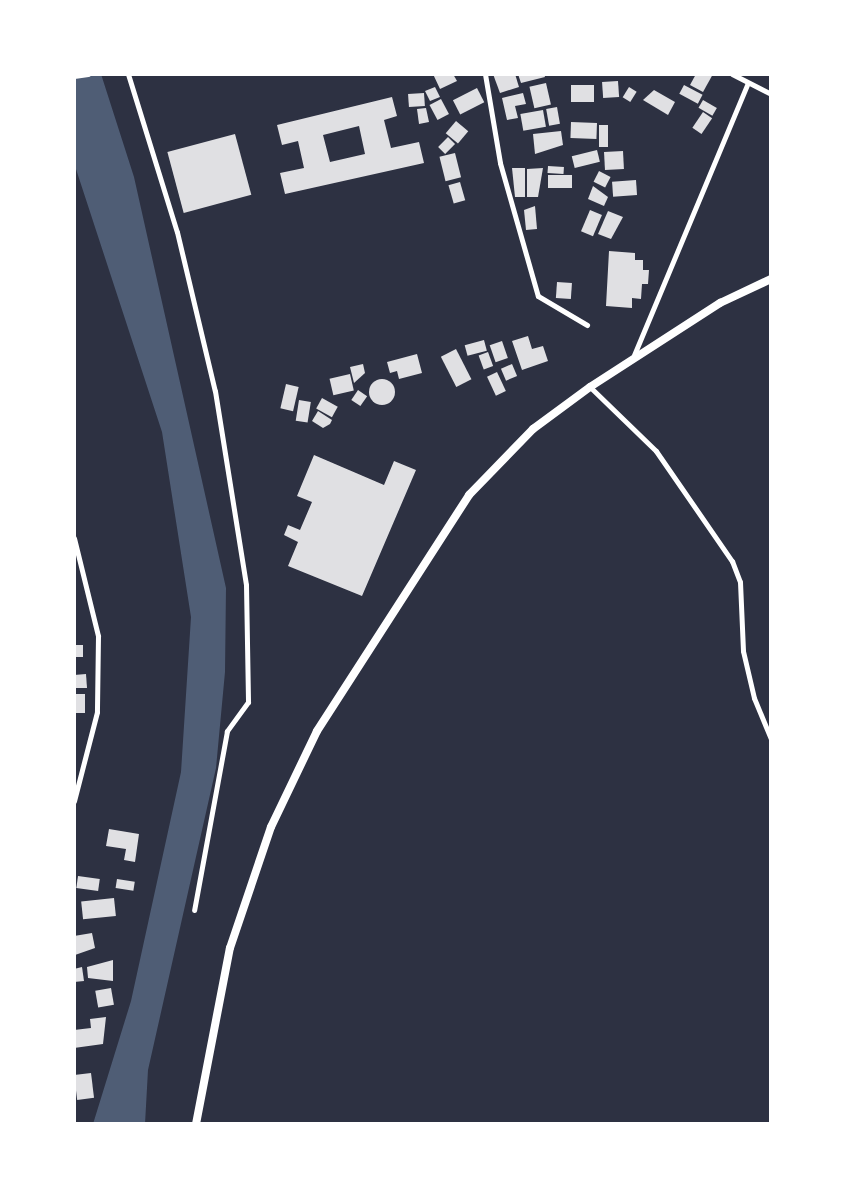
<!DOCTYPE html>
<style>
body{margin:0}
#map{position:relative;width:845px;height:1198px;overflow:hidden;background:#2d3142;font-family:"Exo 2",sans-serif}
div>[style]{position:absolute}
.water>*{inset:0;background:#4f5d75}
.building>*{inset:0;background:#e0e0e3;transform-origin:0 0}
.round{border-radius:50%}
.minor>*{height:5px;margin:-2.5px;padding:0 2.5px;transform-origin:2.5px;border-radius:2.5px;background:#fff}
.secondary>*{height:8px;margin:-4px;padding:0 4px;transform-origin:4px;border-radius:4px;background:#fff}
span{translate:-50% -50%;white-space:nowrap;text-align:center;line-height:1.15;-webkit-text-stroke:8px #fff;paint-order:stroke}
.frame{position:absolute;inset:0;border:76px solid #fff;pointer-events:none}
</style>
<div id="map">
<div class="water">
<i style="clip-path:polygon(74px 74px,101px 74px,134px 177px,226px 588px,225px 672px,216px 768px,148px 1070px,145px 1124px,93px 1124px,131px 1001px,181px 772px,191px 617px,162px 432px,74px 163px)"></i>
</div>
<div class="building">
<i style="clip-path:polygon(433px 74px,453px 74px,457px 81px,440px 89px)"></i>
<i style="clip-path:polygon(493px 74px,515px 74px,519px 87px,500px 93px)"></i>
<i style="clip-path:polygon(518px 74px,544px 74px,545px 77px,521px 83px)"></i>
<i style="clip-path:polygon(696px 74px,713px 74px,703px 92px,690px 85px)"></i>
<i style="left:618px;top:81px;width:16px;height:16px;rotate:86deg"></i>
<i style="left:546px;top:83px;width:22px;height:17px;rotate:77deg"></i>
<i style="left:594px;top:85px;width:17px;height:23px;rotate:90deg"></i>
<i style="left:684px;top:85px;width:21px;height:10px;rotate:28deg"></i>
<i style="clip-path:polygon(435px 87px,440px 97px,430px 101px,425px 91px)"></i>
<i style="left:629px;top:87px;width:9px;height:12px;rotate:32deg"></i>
<i style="left:477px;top:88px;width:16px;height:27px;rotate:63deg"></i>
<i style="clip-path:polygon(654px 90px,675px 102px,668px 115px,643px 100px)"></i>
<i style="left:424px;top:93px;width:13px;height:16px;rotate:86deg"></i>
<i style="clip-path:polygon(523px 93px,526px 104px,515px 106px,518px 118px,507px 120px,502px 98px)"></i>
<i style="clip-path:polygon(evenodd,392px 97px,397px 116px,384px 120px,391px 148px,419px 142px,424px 163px,285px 194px,280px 173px,304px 168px,298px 141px,282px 145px,277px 125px,392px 97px,359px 126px,365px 154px,330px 162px,323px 135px,359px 126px)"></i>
<i style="left:441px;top:99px;width:17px;height:13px;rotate:62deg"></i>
<i style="left:703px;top:100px;width:16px;height:9px;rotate:30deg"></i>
<i style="left:557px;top:107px;width:17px;height:11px;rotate:80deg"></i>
<i style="clip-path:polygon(426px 108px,429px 122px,419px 124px,417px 109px)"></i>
<i style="left:543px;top:110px;width:17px;height:23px;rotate:80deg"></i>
<i style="left:703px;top:112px;width:11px;height:19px;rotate:34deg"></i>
<i style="left:456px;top:121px;width:16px;height:16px;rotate:40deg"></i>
<i style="left:571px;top:122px;width:26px;height:16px;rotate:2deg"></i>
<i style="left:599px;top:125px;width:9px;height:22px"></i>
<i style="clip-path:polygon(561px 131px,563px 145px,535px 154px,533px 134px)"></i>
<i style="left:235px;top:134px;width:63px;height:70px;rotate:75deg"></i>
<i style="left:448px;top:137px;width:10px;height:14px;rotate:45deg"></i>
<i style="left:597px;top:150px;width:12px;height:26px;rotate:76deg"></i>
<i style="left:623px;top:151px;width:18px;height:19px;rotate:87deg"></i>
<i style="left:455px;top:153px;width:25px;height:16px;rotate:76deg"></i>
<i style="left:548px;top:166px;width:16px;height:7px;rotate:4deg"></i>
<i style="clip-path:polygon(512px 168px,525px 168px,525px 197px,515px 197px)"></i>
<i style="clip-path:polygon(543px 168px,538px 197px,527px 197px,527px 169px)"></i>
<i style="left:599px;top:171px;width:13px;height:12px;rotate:27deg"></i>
<i style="left:548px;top:175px;width:24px;height:13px"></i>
<i style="left:636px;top:180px;width:15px;height:24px;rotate:86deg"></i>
<i style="left:460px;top:182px;width:19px;height:12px;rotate:74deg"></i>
<i style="clip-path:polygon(593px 186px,608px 197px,604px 206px,588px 199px)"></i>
<i style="clip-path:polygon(535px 206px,537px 229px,526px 230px,524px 210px)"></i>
<i style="left:590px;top:210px;width:13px;height:23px;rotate:23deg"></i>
<i style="clip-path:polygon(608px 211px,623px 217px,611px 239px,598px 234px)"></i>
<i style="clip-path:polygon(609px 251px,635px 253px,635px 260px,643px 260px,643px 270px,649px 270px,648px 284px,642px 284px,641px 299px,632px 298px,632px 308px,606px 306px)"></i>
<i style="left:557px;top:282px;width:15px;height:16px;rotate:4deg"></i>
<i style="clip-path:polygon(528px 336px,532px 349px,543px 346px,548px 361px,522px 370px,512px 341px)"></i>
<i style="left:484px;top:340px;width:11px;height:20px;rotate:75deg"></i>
<i style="left:502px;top:341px;width:18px;height:13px;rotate:71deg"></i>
<i style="left:456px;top:349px;width:34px;height:17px;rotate:63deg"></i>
<i style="left:488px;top:352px;width:15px;height:10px;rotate:70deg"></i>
<i style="clip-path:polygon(417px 354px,422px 373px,399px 379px,397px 371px,390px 373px,387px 362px)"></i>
<i style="clip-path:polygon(363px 364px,365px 373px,354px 383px,350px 367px)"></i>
<i style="left:512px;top:364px;width:13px;height:12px;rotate:67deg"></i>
<i style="left:497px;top:372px;width:21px;height:11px;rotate:65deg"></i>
<i style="left:350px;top:374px;width:17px;height:21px;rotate:77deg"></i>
<i class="round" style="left:369px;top:379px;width:26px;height:26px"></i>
<i style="left:286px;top:384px;width:13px;height:25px;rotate:13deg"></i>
<i style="left:358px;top:390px;width:11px;height:12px;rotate:34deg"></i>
<i style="left:322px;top:398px;width:18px;height:12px;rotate:29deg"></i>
<i style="left:299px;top:400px;width:12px;height:21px;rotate:9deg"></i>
<i style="clip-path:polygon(318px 411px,332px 420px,330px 424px,323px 428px,312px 421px)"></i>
<i style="clip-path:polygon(314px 455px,384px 485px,394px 461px,416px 470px,362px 596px,288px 566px,298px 542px,284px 535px,288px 525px,300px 530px,312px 502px,297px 496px)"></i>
<i style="left:74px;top:645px;width:9px;height:12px"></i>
<i style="clip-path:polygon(86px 674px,87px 688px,74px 688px,74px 675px)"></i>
<i style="left:74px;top:694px;width:11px;height:19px"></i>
<i style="clip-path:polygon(109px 829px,139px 834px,135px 862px,124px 860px,126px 849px,106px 846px)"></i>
<i style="left:78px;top:876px;width:22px;height:12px;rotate:8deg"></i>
<i style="left:117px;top:879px;width:18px;height:9px;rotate:9deg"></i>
<i style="left:114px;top:898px;width:18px;height:33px;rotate:84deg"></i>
<i style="clip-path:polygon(92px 933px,95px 948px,75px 955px,74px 936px)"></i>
<i style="clip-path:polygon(113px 960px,113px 981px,88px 978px,87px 967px)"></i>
<i style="clip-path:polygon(82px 967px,84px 981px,74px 982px,74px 969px)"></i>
<i style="left:111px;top:988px;width:17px;height:16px;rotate:80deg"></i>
<i style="clip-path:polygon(106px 1017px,103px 1044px,74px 1048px,74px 1030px,91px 1028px,90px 1019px)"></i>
<i style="left:91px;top:1073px;width:25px;height:17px;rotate:83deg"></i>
</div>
<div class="minor">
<i style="left:128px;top:74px;width:165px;rotate:72.8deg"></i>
<i style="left:177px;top:232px;width:163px;rotate:76.6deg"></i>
<i style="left:215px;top:391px;width:196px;rotate:80.9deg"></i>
<i style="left:246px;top:585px;width:117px;rotate:89deg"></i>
<i style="left:248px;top:702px;width:36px;rotate:126deg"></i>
<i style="left:227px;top:731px;width:182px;rotate:100.4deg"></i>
<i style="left:485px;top:74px;width:90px;rotate:80.4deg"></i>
<i style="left:500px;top:163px;width:138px;rotate:74.1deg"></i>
<i style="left:538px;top:296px;width:57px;rotate:30.6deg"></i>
<i style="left:732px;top:74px;width:44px;rotate:27.1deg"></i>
<i style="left:74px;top:76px;width:14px;rotate:-8deg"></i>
<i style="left:634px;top:355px;width:295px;rotate:-67.3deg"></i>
<i style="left:590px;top:387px;width:92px;rotate:44.1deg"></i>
<i style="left:656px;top:451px;width:134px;rotate:55.4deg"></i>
<i style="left:732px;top:561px;width:22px;rotate:69deg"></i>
<i style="left:740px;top:582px;width:69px;rotate:87.5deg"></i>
<i style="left:743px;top:651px;width:48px;rotate:76.8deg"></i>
<i style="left:754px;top:698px;width:44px;rotate:67.5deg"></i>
<i style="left:74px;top:538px;width:101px;rotate:76.2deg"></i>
<i style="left:98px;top:636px;width:76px;rotate:90.8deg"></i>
<i style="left:97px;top:712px;width:92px;rotate:104.5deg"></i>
</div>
<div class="secondary">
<i style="left:196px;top:1124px;width:179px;rotate:-79.1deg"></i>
<i style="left:230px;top:948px;width:128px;rotate:-71.3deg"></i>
<i style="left:271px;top:827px;width:106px;rotate:-64.4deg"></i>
<i style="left:317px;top:731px;width:281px;rotate:-57.2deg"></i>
<i style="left:469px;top:495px;width:92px;rotate:-45.9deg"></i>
<i style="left:533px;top:429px;width:71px;rotate:-36.4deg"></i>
<i style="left:590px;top:387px;width:155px;rotate:-32.9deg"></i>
<i style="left:720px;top:303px;width:56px;rotate:-25.2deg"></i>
</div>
<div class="frame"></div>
</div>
